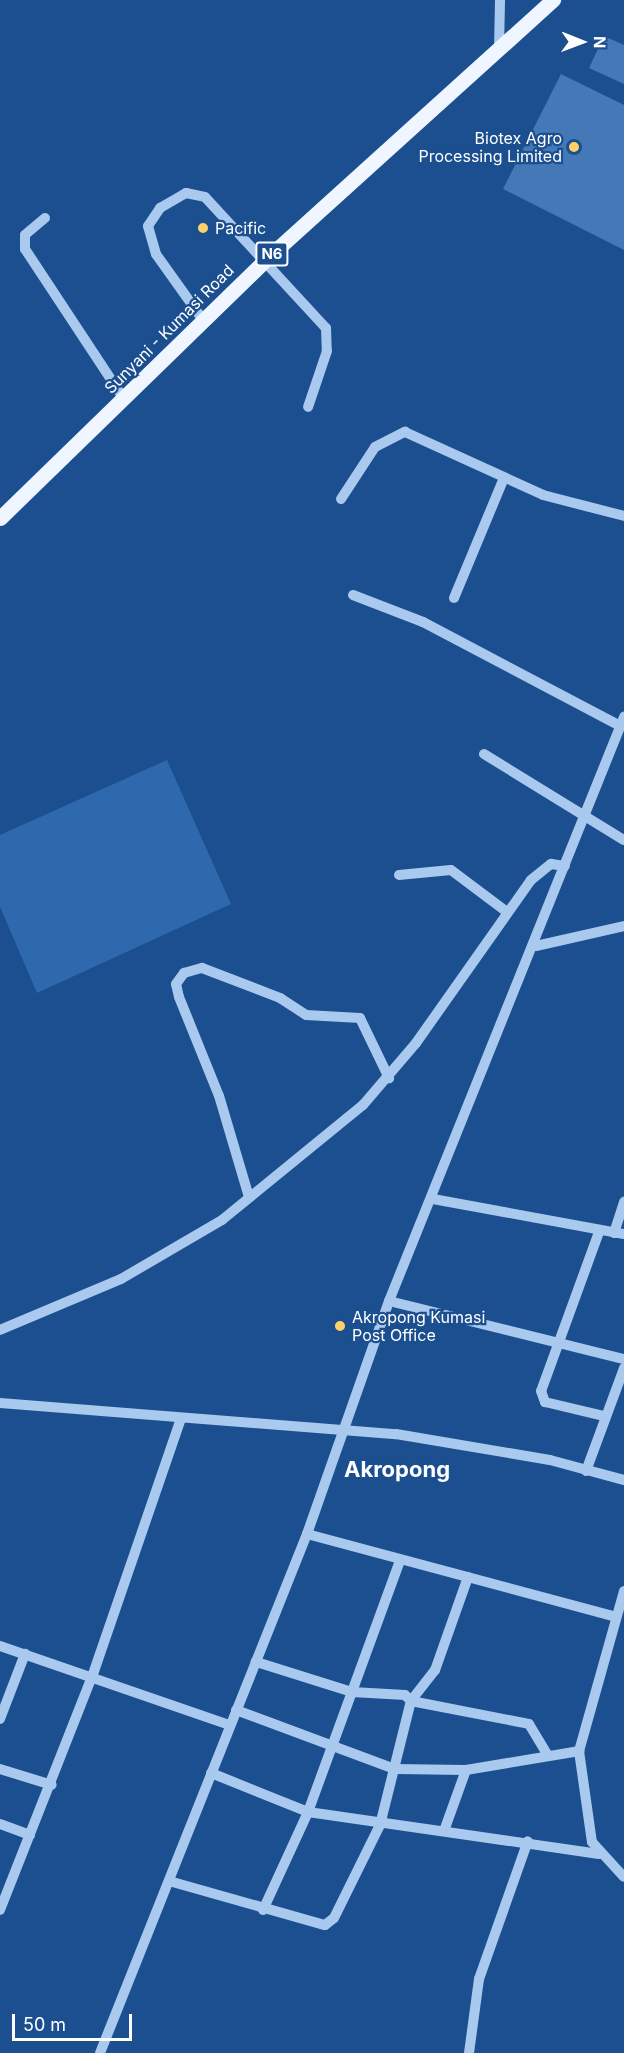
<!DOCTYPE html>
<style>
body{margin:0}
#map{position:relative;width:624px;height:2053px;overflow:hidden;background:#1b4f8f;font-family:Inter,sans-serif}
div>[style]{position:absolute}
.green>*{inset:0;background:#2e69ad}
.building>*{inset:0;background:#4478b7}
.minor>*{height:10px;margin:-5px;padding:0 5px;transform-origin:5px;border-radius:5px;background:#a9c9ee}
.major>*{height:15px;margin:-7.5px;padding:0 7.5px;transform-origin:7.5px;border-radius:7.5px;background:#f0f6ff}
.dots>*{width:16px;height:16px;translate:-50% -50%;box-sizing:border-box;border:3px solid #1b4f8f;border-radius:50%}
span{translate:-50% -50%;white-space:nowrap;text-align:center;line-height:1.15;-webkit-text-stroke:4.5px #1b4f8f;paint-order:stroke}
.shield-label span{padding:2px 4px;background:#1b4f8f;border:2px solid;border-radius:4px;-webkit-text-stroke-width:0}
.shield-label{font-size:15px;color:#fff;font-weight:700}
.poi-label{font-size:16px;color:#fff}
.right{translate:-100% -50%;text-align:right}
.left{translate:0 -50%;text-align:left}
.street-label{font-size:16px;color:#fff}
.district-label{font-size:22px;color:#fff;font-weight:700}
.north{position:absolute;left:552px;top:12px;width:60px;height:60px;-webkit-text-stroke:4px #1b4f8f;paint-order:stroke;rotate:91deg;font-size:16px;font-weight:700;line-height:24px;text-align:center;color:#fff}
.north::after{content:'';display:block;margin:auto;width:21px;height:27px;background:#fff;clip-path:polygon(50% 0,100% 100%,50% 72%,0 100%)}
.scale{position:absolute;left:12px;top:2014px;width:120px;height:27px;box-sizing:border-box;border:3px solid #fff;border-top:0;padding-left:8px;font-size:18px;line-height:21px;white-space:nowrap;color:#fff;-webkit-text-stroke:4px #1b4f8f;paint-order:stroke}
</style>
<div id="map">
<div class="green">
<i style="clip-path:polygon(167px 760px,231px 904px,37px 993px,0 907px,0 835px)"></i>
</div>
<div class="building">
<i style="clip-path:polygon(604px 36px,624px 45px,624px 84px,589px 68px)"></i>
<i style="clip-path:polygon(561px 74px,624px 105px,624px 250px,503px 189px)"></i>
</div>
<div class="minor">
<i style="left:499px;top:49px;width:49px;rotate:-88.8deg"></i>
<i style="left:45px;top:218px;width:26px;rotate:140deg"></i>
<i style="left:25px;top:235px;width:14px;rotate:90deg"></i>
<i style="left:25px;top:249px;width:180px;rotate:56.6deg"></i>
<i style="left:203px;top:320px;width:81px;rotate:-125.5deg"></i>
<i style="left:156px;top:254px;width:29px;rotate:-106deg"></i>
<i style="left:148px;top:226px;width:22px;rotate:-56deg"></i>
<i style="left:160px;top:208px;width:30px;rotate:-30deg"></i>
<i style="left:186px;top:193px;width:19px;rotate:12deg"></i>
<i style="left:205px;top:197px;width:178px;rotate:47.3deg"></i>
<i style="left:326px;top:328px;width:23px;rotate:88deg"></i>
<i style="left:327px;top:351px;width:59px;rotate:108.7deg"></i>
<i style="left:341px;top:499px;width:62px;rotate:-56.8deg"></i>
<i style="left:375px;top:447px;width:34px;rotate:-27deg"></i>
<i style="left:405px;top:432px;width:152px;rotate:24.5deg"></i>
<i style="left:543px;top:495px;width:84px;rotate:14.5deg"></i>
<i style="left:353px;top:595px;width:75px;rotate:21.1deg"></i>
<i style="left:423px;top:622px;width:223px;rotate:27.8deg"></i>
<i style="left:454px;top:598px;width:130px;rotate:-67.4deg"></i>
<i style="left:484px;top:754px;width:164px;rotate:31.6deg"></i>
<i style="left:399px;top:875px;width:52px;rotate:-5.5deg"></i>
<i style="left:451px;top:870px;width:70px;rotate:36.9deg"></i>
<i style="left:536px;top:946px;width:90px;rotate:-12.8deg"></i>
<i style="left:249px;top:1197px;width:105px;rotate:-106.5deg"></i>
<i style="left:219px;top:1096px;width:107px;rotate:-112deg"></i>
<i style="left:179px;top:997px;width:13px;rotate:-103deg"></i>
<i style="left:176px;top:984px;width:14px;rotate:-54deg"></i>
<i style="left:184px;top:973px;width:19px;rotate:-16deg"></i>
<i style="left:202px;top:968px;width:84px;rotate:21deg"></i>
<i style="left:280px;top:998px;width:31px;rotate:33deg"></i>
<i style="left:306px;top:1015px;width:54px;rotate:3.2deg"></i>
<i style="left:360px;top:1018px;width:67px;rotate:64.2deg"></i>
<i style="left:433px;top:1199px;width:194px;rotate:10.4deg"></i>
<i style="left:599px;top:1232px;width:169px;rotate:110deg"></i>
<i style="left:541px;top:1391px;width:12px;rotate:70deg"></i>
<i style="left:545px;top:1402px;width:61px;rotate:13.3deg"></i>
<i style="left:614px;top:1233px;width:33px;rotate:-72deg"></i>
<i style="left:389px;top:1301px;width:242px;rotate:13.9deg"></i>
<i style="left:0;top:1330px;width:131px;rotate:-22.9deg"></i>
<i style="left:121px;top:1279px;width:117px;rotate:-30.3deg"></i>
<i style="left:222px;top:1220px;width:182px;rotate:-39.2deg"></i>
<i style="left:363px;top:1105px;width:82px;rotate:-49.5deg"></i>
<i style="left:416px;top:1043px;width:199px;rotate:-54.8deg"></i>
<i style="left:531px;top:880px;width:26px;rotate:-39deg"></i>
<i style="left:551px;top:864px;width:14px;rotate:8deg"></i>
<i style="left:0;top:1403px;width:397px;rotate:4.5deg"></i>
<i style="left:396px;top:1434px;width:156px;rotate:9.6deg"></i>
<i style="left:550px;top:1460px;width:77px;rotate:15.1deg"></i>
<i style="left:586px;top:1471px;width:110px;rotate:-69.7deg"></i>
<i style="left:307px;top:1534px;width:317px;rotate:15deg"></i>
<i style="left:468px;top:1577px;width:99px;rotate:109.5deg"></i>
<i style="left:435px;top:1670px;width:39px;rotate:128deg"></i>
<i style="left:411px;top:1701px;width:120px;rotate:11deg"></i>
<i style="left:529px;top:1724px;width:37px;rotate:59deg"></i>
<i style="left:624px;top:1591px;width:166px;rotate:105.7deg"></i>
<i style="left:579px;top:1751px;width:92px;rotate:81.9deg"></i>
<i style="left:592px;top:1842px;width:47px;rotate:47.6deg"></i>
<i style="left:0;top:1646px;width:243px;rotate:19deg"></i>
<i style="left:236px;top:1710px;width:170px;rotate:20.4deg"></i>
<i style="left:395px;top:1769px;width:71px;rotate:0.8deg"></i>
<i style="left:466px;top:1770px;width:115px;rotate:-9.5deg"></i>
<i style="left:0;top:1719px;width:70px;rotate:-69deg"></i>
<i style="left:0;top:1769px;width:54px;rotate:17.1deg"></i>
<i style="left:211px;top:1773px;width:105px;rotate:21.9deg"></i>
<i style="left:308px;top:1812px;width:294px;rotate:8.2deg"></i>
<i style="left:0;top:1824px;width:32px;rotate:20deg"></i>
<i style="left:444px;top:1831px;width:65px;rotate:-70.2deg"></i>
<i style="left:169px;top:1881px;width:162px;rotate:15.8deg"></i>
<i style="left:325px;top:1925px;width:11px;rotate:-38deg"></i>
<i style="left:334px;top:1918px;width:104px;rotate:-63.7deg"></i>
<i style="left:380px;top:1825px;width:128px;rotate:-76deg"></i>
<i style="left:411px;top:1701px;width:8px;rotate:-135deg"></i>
<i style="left:405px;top:1695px;width:53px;rotate:-176.8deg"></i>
<i style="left:352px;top:1692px;width:101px;rotate:-162.6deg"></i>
<i style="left:0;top:1910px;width:251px;rotate:-68.5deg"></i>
<i style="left:92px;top:1677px;width:274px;rotate:-71deg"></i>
<i style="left:263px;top:1910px;width:108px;rotate:-65.3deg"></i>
<i style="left:308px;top:1812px;width:267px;rotate:-69.9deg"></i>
<i style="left:100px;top:2053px;width:559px;rotate:-68.26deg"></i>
<i style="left:307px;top:1534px;width:247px;rotate:-70.6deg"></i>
<i style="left:389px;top:1301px;width:630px;rotate:-68.08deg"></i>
<i style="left:469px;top:2053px;width:75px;rotate:-82.3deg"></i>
<i style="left:479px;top:1979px;width:146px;rotate:-70.5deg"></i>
</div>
<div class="major">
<i style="left:0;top:518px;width:371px;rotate:-44.2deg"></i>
<i style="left:266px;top:259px;width:387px;rotate:-42.1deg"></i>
</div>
<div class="dots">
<i style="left:574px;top:147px;background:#ffd166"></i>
<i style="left:203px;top:228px;background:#ffd166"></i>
<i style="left:340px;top:1326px;background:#ffd166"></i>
</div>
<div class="shield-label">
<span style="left:272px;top:254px">N6</span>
</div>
<div class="poi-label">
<span class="right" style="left:562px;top:147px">Biotex Agro<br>Processing Limited</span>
<span class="left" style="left:215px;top:228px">Pacific</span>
<span class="left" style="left:352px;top:1326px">Akropong Kumasi<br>Post Office</span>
</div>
<div class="street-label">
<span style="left:169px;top:329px;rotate:-45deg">Sunyani - Kumasi Road</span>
</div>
<div class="district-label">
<span style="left:397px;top:1470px">Akropong</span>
</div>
<div class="north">N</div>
<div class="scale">50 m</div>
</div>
